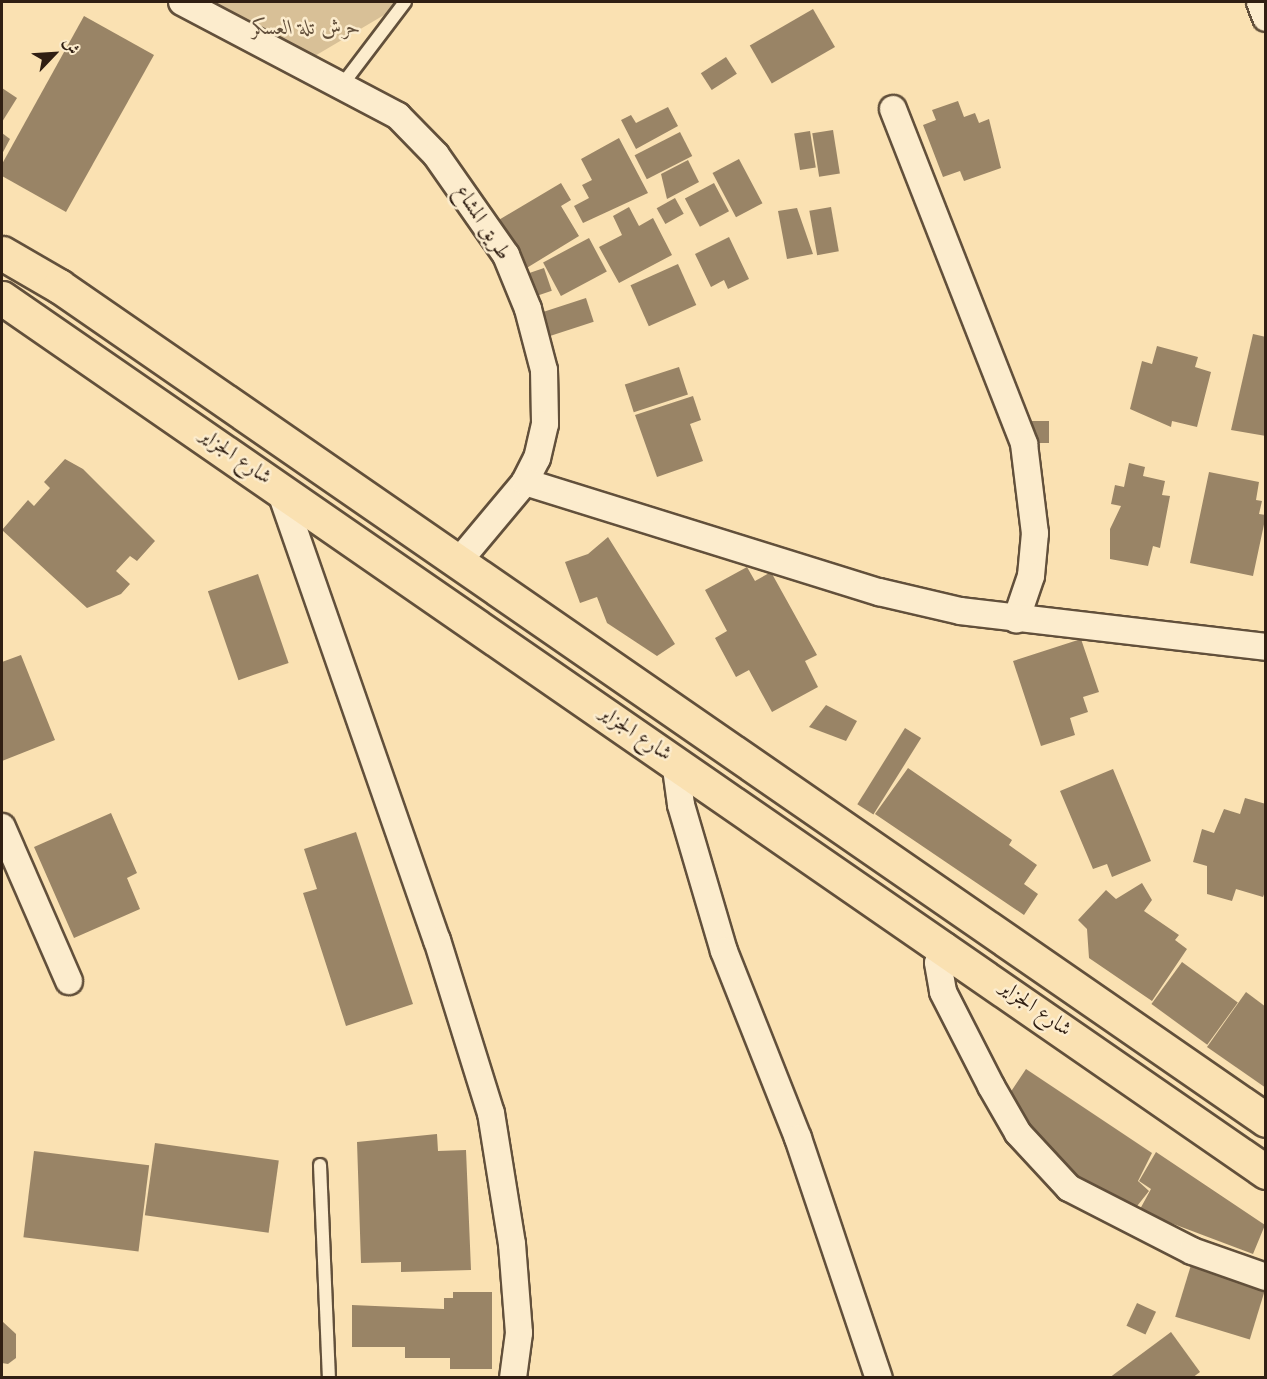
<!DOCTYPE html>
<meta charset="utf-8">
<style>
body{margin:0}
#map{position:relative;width:1267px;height:1379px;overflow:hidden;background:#fae1b2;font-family:"Old Standard TT",Amiri,serif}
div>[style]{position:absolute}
.green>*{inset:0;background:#d8c097}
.building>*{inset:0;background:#998466;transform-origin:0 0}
.roads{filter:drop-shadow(2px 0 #62503b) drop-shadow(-2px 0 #62503b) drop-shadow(0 2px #62503b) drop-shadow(0 -2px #62503b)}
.service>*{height:12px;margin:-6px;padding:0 6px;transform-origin:6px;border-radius:6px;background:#fceccd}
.minor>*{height:26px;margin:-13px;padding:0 13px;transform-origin:13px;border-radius:13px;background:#fceccd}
.primary>*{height:33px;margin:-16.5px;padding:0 16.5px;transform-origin:16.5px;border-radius:16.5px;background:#fae1b2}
span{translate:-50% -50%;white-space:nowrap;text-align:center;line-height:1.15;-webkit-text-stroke:5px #fceccd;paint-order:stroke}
.park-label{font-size:21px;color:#624f3b;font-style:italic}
.street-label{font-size:21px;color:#301f13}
.frame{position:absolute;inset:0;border:3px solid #301f13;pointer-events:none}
.north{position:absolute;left:24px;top:24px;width:60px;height:60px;-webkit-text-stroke:4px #fceccd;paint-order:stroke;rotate:65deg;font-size:16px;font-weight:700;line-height:24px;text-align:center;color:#301f13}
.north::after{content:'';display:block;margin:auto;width:21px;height:27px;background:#301f13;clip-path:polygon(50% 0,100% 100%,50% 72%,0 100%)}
</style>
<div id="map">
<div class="green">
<i style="clip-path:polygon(211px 2px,406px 2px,303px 63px)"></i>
</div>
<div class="building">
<i style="left:813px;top:9px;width:44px;height:73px;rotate:60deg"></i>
<i style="clip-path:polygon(84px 16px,154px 55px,66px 212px,2px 176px,2px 164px)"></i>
<i style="left:726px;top:57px;width:20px;height:30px;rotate:57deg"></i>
<i style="clip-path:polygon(2px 88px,17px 98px,2px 122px)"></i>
<i style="clip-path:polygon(958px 101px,964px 117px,975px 113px,979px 123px,989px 119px,1001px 168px,964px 181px,960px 171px,943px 177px,923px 125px,936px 120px,932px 110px)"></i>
<i style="clip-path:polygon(668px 107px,678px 126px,636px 149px,621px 120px,631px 115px,636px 123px)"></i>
<i style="left:833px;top:130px;width:44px;height:21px;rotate:81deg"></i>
<i style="left:810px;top:131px;width:37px;height:16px;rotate:81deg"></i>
<i style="left:680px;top:132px;width:27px;height:51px;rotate:63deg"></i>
<i style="clip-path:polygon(2px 133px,10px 139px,2px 154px)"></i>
<i style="clip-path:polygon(619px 138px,648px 193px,583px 223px,574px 206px,589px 198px,582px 185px,592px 180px,581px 159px)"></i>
<i style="left:739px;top:159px;width:50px;height:30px;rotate:62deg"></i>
<i style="clip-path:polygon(688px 160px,699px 182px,667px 199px,661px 174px)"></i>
<i style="clip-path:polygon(561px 183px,571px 200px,561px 206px,579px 236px,525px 269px,497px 221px)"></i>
<i style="left:714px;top:183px;width:32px;height:33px;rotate:62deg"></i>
<i style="left:675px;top:198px;width:18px;height:21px;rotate:61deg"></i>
<i style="clip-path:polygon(629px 207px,639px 226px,653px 218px,672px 255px,619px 283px,599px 247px,622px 235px,613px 216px)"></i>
<i style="left:831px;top:207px;width:45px;height:22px;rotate:80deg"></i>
<i style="clip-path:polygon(797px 208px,813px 254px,787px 259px,778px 211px)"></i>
<i style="clip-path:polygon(729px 237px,749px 279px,728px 289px,724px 280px,711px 287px,695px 254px)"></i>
<i style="left:589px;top:238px;width:38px;height:52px;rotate:62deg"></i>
<i style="left:678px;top:264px;width:45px;height:52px;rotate:66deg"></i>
<i style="left:544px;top:268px;width:24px;height:21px;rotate:71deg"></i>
<i style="left:586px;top:298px;width:25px;height:50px;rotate:72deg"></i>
<i style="clip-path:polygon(1253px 334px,1266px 337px,1266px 436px,1231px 430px)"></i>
<i style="clip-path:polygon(1157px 346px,1198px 357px,1195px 367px,1211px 372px,1197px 427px,1172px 421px,1171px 427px,1130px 409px,1142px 361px,1152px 364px)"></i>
<i style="left:679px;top:367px;width:29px;height:57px;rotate:72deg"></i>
<i style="clip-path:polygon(693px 396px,701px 420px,690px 424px,703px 461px,657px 477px,635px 415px)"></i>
<i style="left:1028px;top:421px;width:21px;height:22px"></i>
<i style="clip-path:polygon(65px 459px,83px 469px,155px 541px,137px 561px,130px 556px,116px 571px,130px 584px,121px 594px,87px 608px,2px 530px,28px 500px,34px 506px,50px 488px,44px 482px)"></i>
<i style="clip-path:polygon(1129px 463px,1145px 467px,1143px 476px,1165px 481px,1162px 495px,1170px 496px,1160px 548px,1153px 546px,1148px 566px,1110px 559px,1110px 529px,1121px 506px,1111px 504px,1115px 485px,1124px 487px)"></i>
<i style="clip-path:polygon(1209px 472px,1259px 482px,1256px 500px,1262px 501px,1259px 514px,1266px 515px,1253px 576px,1190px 563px)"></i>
<i style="clip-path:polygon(608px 537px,675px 644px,657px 656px,607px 623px,597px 597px,580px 603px,565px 562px,588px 554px)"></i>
<i style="clip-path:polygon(747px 567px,755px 581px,771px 572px,817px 655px,805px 661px,818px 687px,772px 712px,749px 670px,736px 677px,715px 638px,727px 631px,705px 590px)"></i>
<i style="left:258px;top:574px;width:94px;height:53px;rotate:71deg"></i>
<i style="clip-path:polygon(1081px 639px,1099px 692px,1083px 697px,1088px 712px,1070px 718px,1075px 735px,1041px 746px,1013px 661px)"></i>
<i style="clip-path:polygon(21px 655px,55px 740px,2px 761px,2px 662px)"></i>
<i style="clip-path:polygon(826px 705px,857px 721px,846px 741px,809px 727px)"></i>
<i style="left:905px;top:728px;width:19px;height:90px;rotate:32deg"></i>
<i style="clip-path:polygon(908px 768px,1012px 840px,1009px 845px,1037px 865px,1024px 884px,1038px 894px,1024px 915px,875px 814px)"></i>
<i style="clip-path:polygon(1113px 769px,1151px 861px,1112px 877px,1107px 864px,1093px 869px,1060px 791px)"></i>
<i style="clip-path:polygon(1245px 798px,1266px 804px,1266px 889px,1263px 897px,1236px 889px,1232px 901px,1207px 894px,1207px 866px,1193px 862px,1202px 829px,1214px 833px,1224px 809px,1240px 814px)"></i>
<i style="clip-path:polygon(111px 813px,137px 873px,127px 878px,140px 909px,74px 938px,34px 847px)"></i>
<i style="clip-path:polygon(356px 832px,413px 1004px,346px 1026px,303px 893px,317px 889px,304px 849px)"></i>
<i style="clip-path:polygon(1142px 883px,1152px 900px,1144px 911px,1179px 935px,1175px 940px,1187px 949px,1152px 1001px,1089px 958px,1087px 929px,1078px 920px,1106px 890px,1116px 899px)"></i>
<i style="left:1182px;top:962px;width:69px;height:52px;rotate:36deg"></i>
<i style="clip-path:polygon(1246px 992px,1266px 1007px,1266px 1088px,1207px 1047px)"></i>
<i style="clip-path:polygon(1026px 1069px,1152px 1153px,1138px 1181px,1149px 1191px,1130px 1215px,1055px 1164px,1006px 1099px)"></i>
<i style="clip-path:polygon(437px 1134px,438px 1151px,466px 1150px,471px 1270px,401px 1272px,401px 1262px,361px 1263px,357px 1142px)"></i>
<i style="left:155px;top:1143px;width:125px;height:73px;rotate:8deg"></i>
<i style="left:34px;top:1151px;width:116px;height:87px;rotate:7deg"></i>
<i style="clip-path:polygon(1156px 1152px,1265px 1225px,1253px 1254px,1139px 1211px,1151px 1189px,1139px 1181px)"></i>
<i style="left:1191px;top:1265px;width:78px;height:54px;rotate:17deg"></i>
<i style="clip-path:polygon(453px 1292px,492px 1292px,492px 1369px,450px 1369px,450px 1358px,405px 1358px,405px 1347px,352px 1347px,352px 1305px,444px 1309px,444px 1298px,453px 1298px)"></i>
<i style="left:1137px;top:1303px;width:21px;height:25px;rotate:25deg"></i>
<i style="clip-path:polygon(2px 1321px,16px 1334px,16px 1358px,8px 1364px,2px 1363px)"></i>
<i style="clip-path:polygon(1171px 1332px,1200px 1372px,1192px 1378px,1109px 1378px)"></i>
</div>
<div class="roads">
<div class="service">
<i style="left:342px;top:85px;width:104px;rotate:-52.8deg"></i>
<i style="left:320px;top:1165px;width:213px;rotate:87.6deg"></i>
</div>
<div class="minor">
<i style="left:182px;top:2px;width:244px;rotate:27.8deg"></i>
<i style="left:398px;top:116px;width:54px;rotate:45.7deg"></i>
<i style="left:436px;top:155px;width:122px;rotate:55deg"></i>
<i style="left:506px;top:255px;width:58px;rotate:67.8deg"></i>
<i style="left:528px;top:309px;width:63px;rotate:75.3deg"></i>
<i style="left:544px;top:370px;width:54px;rotate:88.9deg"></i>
<i style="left:545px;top:424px;width:35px;rotate:103deg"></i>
<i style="left:537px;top:458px;width:27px;rotate:117deg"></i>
<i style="left:525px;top:482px;width:104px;rotate:129.9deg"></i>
<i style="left:1260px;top:2px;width:17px;rotate:69deg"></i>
<i style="left:893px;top:109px;width:360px;rotate:68.6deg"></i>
<i style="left:1024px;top:444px;width:90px;rotate:83deg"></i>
<i style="left:1035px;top:533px;width:43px;rotate:95.3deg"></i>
<i style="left:1031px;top:576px;width:46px;rotate:108.8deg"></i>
<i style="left:525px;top:482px;width:371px;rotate:17.3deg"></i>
<i style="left:879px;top:592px;width:83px;rotate:13.2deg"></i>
<i style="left:960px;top:611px;width:308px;rotate:6.7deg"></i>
<i style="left:280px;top:490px;width:477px;rotate:70.8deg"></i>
<i style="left:437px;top:940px;width:181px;rotate:72.7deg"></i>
<i style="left:491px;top:1113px;width:133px;rotate:80.9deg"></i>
<i style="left:512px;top:1244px;width:89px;rotate:85.5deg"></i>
<i style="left:519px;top:1333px;width:45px;rotate:97.6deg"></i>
<i style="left:675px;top:761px;width:44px;rotate:82.2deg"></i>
<i style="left:681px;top:805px;width:152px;rotate:73.6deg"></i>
<i style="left:724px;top:951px;width:201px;rotate:68.4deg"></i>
<i style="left:798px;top:1138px;width:253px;rotate:71.4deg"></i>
<i style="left:2px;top:827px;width:168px;rotate:66.5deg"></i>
<i style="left:945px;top:946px;width:18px;rotate:112deg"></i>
<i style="left:938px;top:963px;width:29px;rotate:80deg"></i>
<i style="left:943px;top:992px;width:106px;rotate:62.9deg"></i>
<i style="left:991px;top:1086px;width:54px;rotate:60.1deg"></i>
<i style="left:1018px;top:1133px;width:75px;rotate:47.2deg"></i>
<i style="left:1069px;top:1188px;width:138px;rotate:27.1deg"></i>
<i style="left:1192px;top:1251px;width:78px;rotate:19.4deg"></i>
</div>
<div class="primary">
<i style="left:2px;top:253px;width:66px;rotate:30.1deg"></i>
<i style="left:59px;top:286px;width:1467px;rotate:34.64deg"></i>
<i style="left:2px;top:298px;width:1537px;rotate:34.66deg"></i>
</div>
</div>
<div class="park-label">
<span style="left:306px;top:29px">حرش تلة العسكر</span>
</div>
<div class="street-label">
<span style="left:482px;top:223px;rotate:57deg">طريق المشاع</span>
<span style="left:235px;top:457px;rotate:35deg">شارع الجزاير</span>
<span style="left:635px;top:734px;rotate:34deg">شارع الجزاير</span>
<span style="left:1035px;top:1009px;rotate:35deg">شارع الجزاير</span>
</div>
<div class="frame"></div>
<div class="north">ش</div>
</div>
